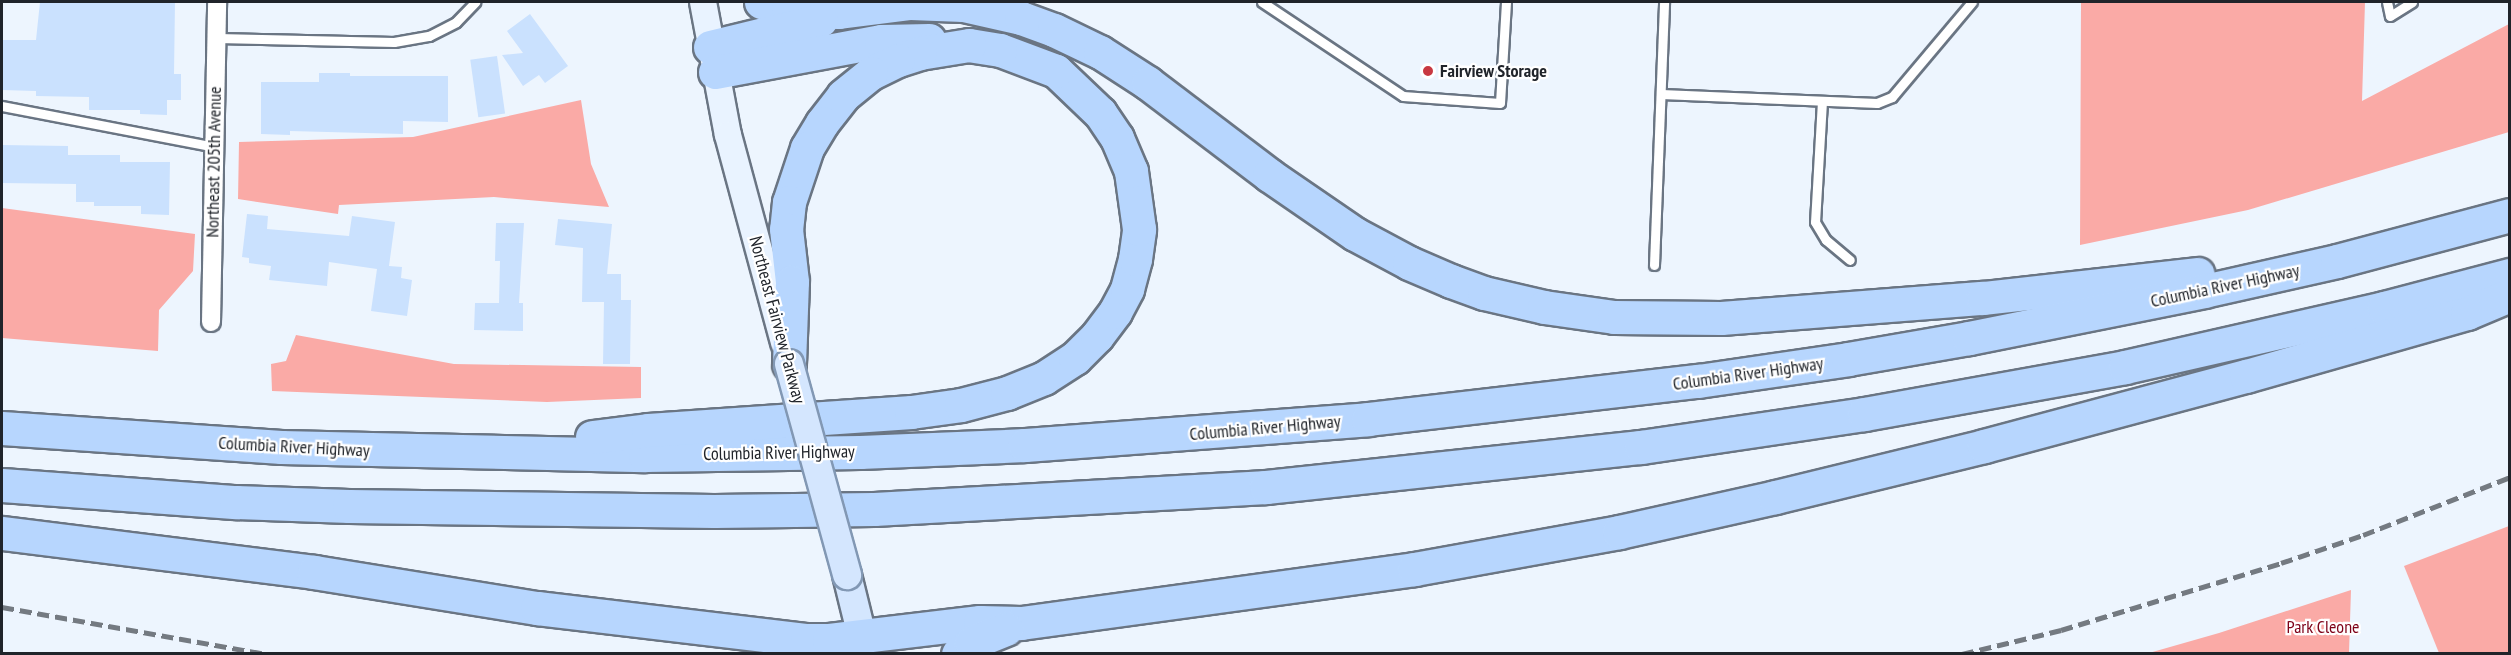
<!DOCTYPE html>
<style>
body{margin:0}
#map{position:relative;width:2511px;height:655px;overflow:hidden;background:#edf5fe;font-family:"PT Sans Narrow",sans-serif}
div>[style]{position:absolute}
.green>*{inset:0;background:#faaaa6}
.building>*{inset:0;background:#cae1fe;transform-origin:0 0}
.roads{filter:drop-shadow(2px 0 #6a7583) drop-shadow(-2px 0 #6a7583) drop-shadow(0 2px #6a7583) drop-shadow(0 -2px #6a7583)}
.service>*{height:9px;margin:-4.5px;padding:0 4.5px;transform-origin:4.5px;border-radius:4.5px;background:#fff}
.minor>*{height:18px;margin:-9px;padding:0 9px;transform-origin:9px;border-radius:9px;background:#fff}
.secondary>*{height:26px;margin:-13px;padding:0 13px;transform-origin:13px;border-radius:13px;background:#e9f3ff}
.primary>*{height:28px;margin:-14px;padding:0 14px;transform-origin:14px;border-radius:14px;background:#d4e6fe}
.motorway>*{height:33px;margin:-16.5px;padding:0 16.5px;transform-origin:16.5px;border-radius:16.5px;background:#b7d6fe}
.rail>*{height:4.5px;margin-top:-2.25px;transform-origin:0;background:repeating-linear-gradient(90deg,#747a81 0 12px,transparent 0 18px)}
.bridges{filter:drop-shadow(2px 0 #8298b4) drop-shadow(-2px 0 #8298b4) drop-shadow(0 2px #8298b4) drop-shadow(0 -2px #8298b4)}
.primary-bridge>*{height:28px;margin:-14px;padding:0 14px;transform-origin:14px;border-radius:14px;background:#d4e6fe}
.dots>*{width:16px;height:16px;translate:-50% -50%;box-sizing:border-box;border:3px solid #fff;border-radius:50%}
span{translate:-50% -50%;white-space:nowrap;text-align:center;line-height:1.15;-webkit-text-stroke:4.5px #fff;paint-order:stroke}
.poi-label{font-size:18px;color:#20242a;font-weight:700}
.left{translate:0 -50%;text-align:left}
.street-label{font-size:18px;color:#20242a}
.park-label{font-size:18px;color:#7e0218}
.frame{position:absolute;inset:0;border:3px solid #20242a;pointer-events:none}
</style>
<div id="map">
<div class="green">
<i style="clip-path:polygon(2081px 2px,2365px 2px,2362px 101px,2509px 24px,2509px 132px,2248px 210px,2080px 245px)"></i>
<i style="clip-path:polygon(581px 100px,591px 164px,609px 207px,494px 197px,339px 205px,338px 214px,238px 199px,239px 142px,413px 137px)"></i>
<i style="clip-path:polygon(2px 208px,195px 234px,193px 271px,159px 310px,158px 351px,2px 338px)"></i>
<i style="clip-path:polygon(296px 335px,454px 364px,641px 367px,641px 398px,547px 402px,272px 391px,271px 364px,286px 361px)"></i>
<i style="clip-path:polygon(2509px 526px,2509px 653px,2439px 653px,2404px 566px)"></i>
<i style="clip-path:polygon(2351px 590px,2349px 653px,2149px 653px,2219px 633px)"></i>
</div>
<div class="building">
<i style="clip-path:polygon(40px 2px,175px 2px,174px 74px,181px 74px,181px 100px,167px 100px,167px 115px,140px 114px,140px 110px,89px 110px,89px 97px,36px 96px,36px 91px,2px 90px,2px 40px,36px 40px)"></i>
<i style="clip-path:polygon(530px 14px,568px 66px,545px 83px,539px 75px,523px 86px,502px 55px,523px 53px,507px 31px)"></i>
<i style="left:497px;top:56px;width:58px;height:27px;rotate:82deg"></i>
<i style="clip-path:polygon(319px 73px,350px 73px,350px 76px,448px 76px,448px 122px,403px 121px,403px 134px,290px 131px,290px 135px,261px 134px,261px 82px,319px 82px)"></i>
<i style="clip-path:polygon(2px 145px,68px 146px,68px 155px,120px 155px,120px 162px,170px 162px,169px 215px,141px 214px,141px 206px,94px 206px,94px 202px,76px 202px,76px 184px,2px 183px)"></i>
<i style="clip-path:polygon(247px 214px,268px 216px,267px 229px,349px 236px,352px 216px,395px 222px,389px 266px,402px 267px,401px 278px,412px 280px,407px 316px,371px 311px,377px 269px,329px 262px,327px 286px,269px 280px,271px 266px,249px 263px,249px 258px,242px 257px)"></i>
<i style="clip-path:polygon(558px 219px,612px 224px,607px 274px,621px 274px,621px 300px,631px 300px,630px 364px,603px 364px,604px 302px,582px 302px,583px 248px,555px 245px)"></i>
<i style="clip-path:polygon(496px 223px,524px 223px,519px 303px,523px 303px,523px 331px,474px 330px,475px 303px,499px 303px,500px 261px,495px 261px)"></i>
</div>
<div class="roads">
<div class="service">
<i style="left:1262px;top:2px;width:169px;rotate:33.7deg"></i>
<i style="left:1403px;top:96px;width:97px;rotate:4.1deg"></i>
<i style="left:1500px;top:103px;width:101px;rotate:-86.6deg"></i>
<i style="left:2387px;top:2px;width:14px;rotate:78deg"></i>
<i style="left:2390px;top:16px;width:26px;rotate:-32deg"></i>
<i style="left:217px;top:38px;width:177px;rotate:1.3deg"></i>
<i style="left:394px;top:42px;width:36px;rotate:-10deg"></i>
<i style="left:429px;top:36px;width:30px;rotate:-27deg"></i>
<i style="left:456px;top:22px;width:28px;rotate:-46deg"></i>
<i style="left:1661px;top:94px;width:216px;rotate:2.4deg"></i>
<i style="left:1877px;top:103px;width:16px;rotate:-22deg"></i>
<i style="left:1892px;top:97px;width:124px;rotate:-49.9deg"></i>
<i style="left:1822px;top:101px;width:121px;rotate:93.3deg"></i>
<i style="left:1815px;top:222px;width:21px;rotate:59deg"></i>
<i style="left:1826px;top:240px;width:31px;rotate:40deg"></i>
<i style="left:2px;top:106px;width:216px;rotate:10.9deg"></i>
<i style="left:1654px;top:265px;width:263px;rotate:-87.8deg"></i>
</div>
<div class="minor">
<i style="left:211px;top:322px;width:320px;rotate:-88.9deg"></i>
</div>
<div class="secondary">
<i style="left:703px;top:2px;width:135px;rotate:79.4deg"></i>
<i style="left:728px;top:135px;width:215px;rotate:74.9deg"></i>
</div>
<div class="primary">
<i style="left:847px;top:575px;width:63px;rotate:76.2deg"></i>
<i style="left:862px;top:636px;width:18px;rotate:99deg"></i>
</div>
<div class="motorway">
<i style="left:761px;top:2px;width:28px;rotate:15deg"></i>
<i style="left:788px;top:9px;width:51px;rotate:3.4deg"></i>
<i style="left:839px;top:12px;width:72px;rotate:-7.2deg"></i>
<i style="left:910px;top:3px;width:53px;rotate:2.2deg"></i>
<i style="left:963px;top:5px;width:59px;rotate:12.6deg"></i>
<i style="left:1021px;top:18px;width:35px;rotate:20deg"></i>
<i style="left:1054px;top:30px;width:51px;rotate:25.6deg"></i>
<i style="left:1100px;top:52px;width:57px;rotate:32.9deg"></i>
<i style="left:1148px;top:83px;width:152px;rotate:37.2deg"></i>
<i style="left:1269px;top:175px;width:104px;rotate:34.5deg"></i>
<i style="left:1355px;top:234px;width:61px;rotate:28.2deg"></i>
<i style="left:1409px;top:263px;width:46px;rotate:23.2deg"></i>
<i style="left:1451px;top:281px;width:35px;rotate:20deg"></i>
<i style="left:1484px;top:293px;width:62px;rotate:13.1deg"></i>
<i style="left:1544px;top:307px;width:71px;rotate:8.1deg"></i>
<i style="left:1614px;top:317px;width:107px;rotate:0.5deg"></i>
<i style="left:1721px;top:318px;width:263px;rotate:-4.4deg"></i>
<i style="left:1983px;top:298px;width:216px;rotate:-6.4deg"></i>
<i style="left:710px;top:47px;width:114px;rotate:-13.7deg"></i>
<i style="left:715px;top:72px;width:169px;rotate:-10.6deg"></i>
<i style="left:881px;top:41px;width:48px;rotate:-1.2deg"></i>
<i style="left:2px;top:428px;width:280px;rotate:3.9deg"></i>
<i style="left:281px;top:447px;width:364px;rotate:1.3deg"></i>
<i style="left:645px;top:455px;width:215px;rotate:-0.8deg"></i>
<i style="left:860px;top:452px;width:165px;rotate:-2.4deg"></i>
<i style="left:1025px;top:445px;width:344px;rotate:-4.3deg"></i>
<i style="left:1368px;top:419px;width:332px;rotate:-6.6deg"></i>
<i style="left:1698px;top:381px;width:152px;rotate:-8.3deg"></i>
<i style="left:1848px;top:359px;width:123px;rotate:-9.8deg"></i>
<i style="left:1969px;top:338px;width:240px;rotate:-11.3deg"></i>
<i style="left:2204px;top:291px;width:136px;rotate:-12.7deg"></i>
<i style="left:2337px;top:261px;width:179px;rotate:-14.9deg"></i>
<i style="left:592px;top:437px;width:56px;rotate:-7.1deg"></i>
<i style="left:648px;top:430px;width:264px;rotate:-3.9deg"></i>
<i style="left:911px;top:412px;width:50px;rotate:-8deg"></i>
<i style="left:961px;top:405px;width:48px;rotate:-14.6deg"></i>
<i style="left:1007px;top:393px;width:40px;rotate:-22deg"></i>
<i style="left:1044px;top:378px;width:37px;rotate:-33deg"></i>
<i style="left:1075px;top:358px;width:31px;rotate:-45deg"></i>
<i style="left:1097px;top:336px;width:30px;rotate:-53deg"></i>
<i style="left:1115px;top:312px;width:26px;rotate:-62deg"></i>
<i style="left:1127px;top:289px;width:31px;rotate:-75deg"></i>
<i style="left:1135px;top:259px;width:30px;rotate:-82deg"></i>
<i style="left:1139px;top:229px;width:59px;rotate:-97.9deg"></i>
<i style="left:1131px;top:171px;width:36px;rotate:-113deg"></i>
<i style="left:1117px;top:138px;width:30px;rotate:-124deg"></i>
<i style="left:1100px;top:113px;width:61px;rotate:-136.3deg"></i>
<i style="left:1056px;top:71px;width:60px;rotate:-159.4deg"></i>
<i style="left:1000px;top:50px;width:31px;rotate:-171deg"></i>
<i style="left:969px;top:45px;width:50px;rotate:170.7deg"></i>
<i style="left:920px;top:53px;width:23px;rotate:162deg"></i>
<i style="left:898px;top:60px;width:30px;rotate:154deg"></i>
<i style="left:871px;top:73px;width:36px;rotate:141deg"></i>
<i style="left:843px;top:96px;width:34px;rotate:128deg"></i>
<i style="left:822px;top:123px;width:29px;rotate:121deg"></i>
<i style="left:807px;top:148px;width:57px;rotate:108.4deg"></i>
<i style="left:789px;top:202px;width:27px;rotate:96deg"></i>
<i style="left:786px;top:229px;width:53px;rotate:83.5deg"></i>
<i style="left:792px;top:282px;width:82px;rotate:92.1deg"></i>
<i style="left:2px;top:485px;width:235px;rotate:4.2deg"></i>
<i style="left:236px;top:502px;width:113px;rotate:2deg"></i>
<i style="left:349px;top:506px;width:365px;rotate:0.8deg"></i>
<i style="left:714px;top:511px;width:160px;rotate:-0.7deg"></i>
<i style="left:874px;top:509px;width:393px;rotate:-3.2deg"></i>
<i style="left:1266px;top:487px;width:377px;rotate:-6.1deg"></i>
<i style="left:1641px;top:447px;width:225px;rotate:-8.4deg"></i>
<i style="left:1864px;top:414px;width:265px;rotate:-10.2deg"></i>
<i style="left:2125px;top:367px;width:266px;rotate:-12.8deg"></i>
<i style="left:2384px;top:308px;width:130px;rotate:-14.7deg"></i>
<i style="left:2px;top:533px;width:314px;rotate:7.1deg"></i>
<i style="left:314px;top:572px;width:226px;rotate:9.2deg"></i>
<i style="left:537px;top:608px;width:272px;rotate:6.8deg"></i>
<i style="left:807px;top:640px;width:22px"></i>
<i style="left:829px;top:640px;width:152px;rotate:-6.8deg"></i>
<i style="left:980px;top:622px;width:41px;rotate:1.4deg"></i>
<i style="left:1021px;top:623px;width:397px;rotate:-7.8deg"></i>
<i style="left:1414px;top:569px;width:208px;rotate:-10.2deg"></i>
<i style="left:1619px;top:532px;width:160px;rotate:-12.6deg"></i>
<i style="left:1775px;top:497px;width:215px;rotate:-13.7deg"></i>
<i style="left:1984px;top:446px;width:271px;rotate:-15deg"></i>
<i style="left:2246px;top:376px;width:230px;rotate:-15.9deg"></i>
<i style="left:2467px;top:313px;width:47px;rotate:-22.7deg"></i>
<i style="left:958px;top:654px;width:17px;rotate:-40deg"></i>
<i style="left:971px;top:643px;width:38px;rotate:-22deg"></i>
</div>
</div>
<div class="rail">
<i style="left:2px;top:607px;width:268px;rotate:10.1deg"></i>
<i style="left:1962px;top:654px;width:102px;rotate:-13.6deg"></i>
<i style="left:2061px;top:630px;width:230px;rotate:-16.9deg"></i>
<i style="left:2281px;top:563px;width:87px;rotate:-18.9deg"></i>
<i style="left:2363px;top:535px;width:158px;rotate:-21.5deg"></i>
</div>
<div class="bridges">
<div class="primary-bridge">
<i style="left:789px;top:364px;width:219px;rotate:74.6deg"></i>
</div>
</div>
<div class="dots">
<i style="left:1428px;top:71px;background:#c83841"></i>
</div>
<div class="poi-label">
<span class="left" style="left:1440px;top:71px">Fairview Storage</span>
</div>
<div class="street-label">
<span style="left:214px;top:162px;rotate:-89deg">Northeast 205th Avenue</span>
<span style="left:2225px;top:286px;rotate:-12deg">Columbia River Highway</span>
<span style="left:777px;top:320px;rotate:75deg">Northeast Fairview Parkway</span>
<span style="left:1748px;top:374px;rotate:-8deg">Columbia River Highway</span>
<span style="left:1265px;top:428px;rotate:-5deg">Columbia River Highway</span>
<span style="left:294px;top:447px;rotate:3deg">Columbia River Highway</span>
<span style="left:779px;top:453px;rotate:-1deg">Columbia River Highway</span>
</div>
<div class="park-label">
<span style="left:2323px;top:627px">Park Cleone</span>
</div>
<div class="frame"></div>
</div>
